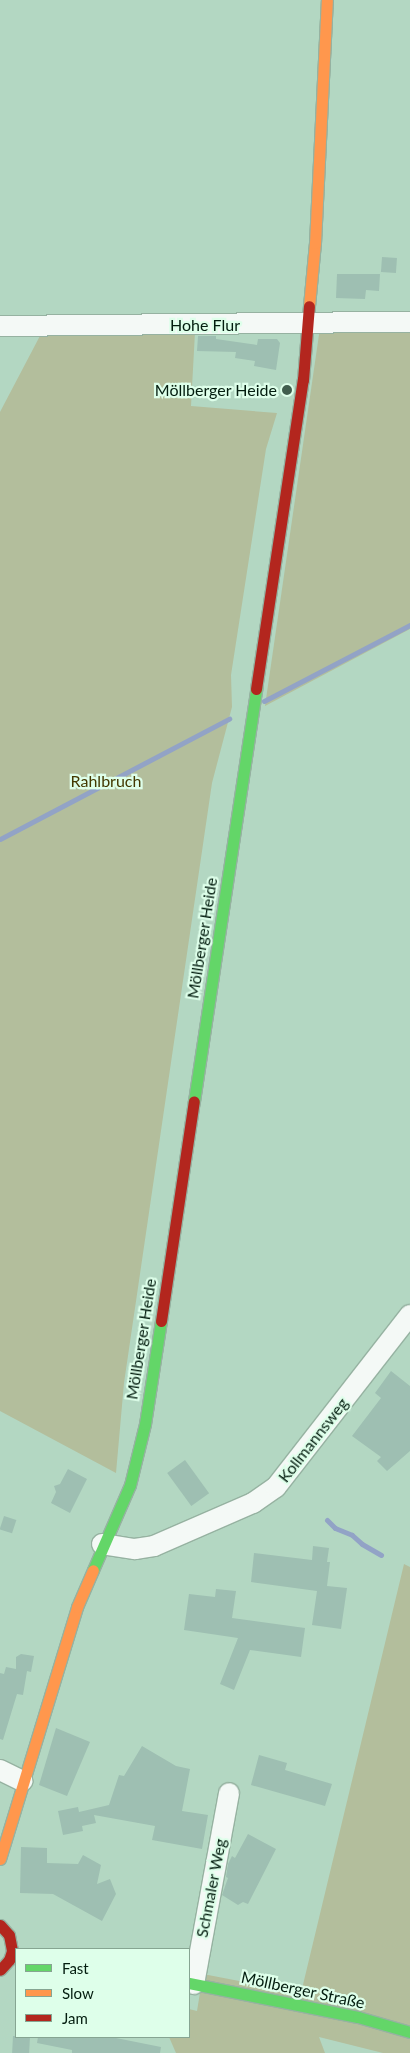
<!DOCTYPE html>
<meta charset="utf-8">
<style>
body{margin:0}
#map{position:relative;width:410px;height:2053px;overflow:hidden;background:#b3d7c2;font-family:Lato,sans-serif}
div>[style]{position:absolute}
.green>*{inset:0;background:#b3be9c}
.stream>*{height:5px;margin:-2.5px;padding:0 2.5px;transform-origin:2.5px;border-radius:2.5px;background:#92a3c6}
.building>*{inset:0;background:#9ebfb2;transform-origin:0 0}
.roads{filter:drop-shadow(1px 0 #96b2a1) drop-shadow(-1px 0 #96b2a1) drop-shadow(0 1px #96b2a1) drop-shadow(0 -1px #96b2a1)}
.street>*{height:20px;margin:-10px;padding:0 10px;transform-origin:10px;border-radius:10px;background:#f4f9f6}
.fast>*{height:11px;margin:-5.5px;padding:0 5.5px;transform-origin:5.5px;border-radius:5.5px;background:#63d668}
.slow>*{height:11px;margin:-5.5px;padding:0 5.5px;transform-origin:5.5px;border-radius:5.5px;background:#ff974d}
.jam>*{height:11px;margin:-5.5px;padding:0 5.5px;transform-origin:5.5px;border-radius:5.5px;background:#b3261e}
.dots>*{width:14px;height:14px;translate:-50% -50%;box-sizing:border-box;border:2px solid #deffea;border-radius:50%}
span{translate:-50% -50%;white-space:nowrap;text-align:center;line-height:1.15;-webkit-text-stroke:4.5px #deffea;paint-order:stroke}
.street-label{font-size:16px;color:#031d0f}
.poi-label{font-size:16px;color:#031d0f}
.right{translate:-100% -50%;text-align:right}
.park-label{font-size:16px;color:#433800}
.legend{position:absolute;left:15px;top:1948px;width:175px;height:90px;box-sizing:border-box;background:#deffea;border:1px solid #86a592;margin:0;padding:6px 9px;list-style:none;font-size:15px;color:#031d0f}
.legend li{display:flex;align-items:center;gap:10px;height:25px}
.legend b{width:25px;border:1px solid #86a592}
</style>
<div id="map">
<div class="green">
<i style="clip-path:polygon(410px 312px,410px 629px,265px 706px,322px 314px)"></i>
<i style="clip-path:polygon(42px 332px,195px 332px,191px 406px,277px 413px,266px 449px,231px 675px,232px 707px,212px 783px,124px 1383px,116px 1473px,0 1411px,0 412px)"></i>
<i style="clip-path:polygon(404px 1564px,410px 1567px,410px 2053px,383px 2053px,319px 2037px,325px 2053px,176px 2053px,169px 2037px,189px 2037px,189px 2009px,197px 2011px,203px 1974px,301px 1993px)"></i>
</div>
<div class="stream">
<i style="left:264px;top:701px;width:165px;rotate:-27.5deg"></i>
<i style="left:0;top:839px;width:259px;rotate:-27.7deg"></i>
<i style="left:327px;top:1520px;width:11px;rotate:45deg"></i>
<i style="left:335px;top:1528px;width:18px;rotate:22deg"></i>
<i style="left:352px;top:1535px;width:13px;rotate:42deg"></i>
<i style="left:362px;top:1544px;width:22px;rotate:30deg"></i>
</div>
<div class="building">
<i style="left:382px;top:257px;width:15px;height:15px;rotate:4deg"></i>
<i style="clip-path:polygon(337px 274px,380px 274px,379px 291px,366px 290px,365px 299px,336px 298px)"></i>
<i style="clip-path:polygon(198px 336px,216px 336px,216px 339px,257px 345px,258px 339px,277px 339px,280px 343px,276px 370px,254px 366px,255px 361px,235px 358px,236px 352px,197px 351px)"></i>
<i style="clip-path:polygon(391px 1371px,410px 1386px,410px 1451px,387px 1471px,377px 1461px,381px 1457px,352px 1436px,381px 1398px,375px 1393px)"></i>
<i style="left:185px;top:1460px;width:41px;height:22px;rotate:54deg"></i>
<i style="clip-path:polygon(68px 1469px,87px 1479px,70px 1513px,51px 1503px,56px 1492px,54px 1486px,60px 1484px)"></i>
<i style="left:4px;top:1516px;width:13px;height:14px;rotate:18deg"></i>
<i style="clip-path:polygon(313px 1546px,329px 1548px,327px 1562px,330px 1562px,327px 1586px,347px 1588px,341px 1629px,312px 1625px,317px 1591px,251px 1582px,254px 1553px,312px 1560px)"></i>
<i style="clip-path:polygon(216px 1589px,236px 1591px,232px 1618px,305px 1628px,301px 1657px,250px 1650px,234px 1690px,220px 1684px,238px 1638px,184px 1630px,189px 1594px,215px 1597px)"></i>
<i style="clip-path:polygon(21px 1654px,34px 1656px,31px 1672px,27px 1671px,23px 1695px,17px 1694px,3px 1740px,0 1739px,0 1673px,4px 1674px,6px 1667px,16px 1669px,16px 1657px)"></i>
<i style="clip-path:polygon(56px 1728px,90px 1742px,67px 1796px,39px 1785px)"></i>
<i style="clip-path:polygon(142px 1746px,176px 1766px,190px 1769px,182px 1811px,208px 1815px,202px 1849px,152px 1840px,155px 1826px,94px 1815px,96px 1823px,82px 1826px,83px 1831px,63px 1835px,58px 1811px,78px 1807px,79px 1812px,109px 1805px,119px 1775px,124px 1776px)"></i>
<i style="clip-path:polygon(259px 1755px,287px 1763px,285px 1770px,332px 1784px,325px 1806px,251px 1785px)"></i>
<i style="clip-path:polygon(248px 1834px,276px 1849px,248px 1904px,243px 1902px,238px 1905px,222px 1895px,228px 1878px,226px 1877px,228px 1864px,232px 1856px,235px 1858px)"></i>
<i style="clip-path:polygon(21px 1847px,47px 1848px,47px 1863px,78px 1864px,83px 1855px,101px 1865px,97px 1884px,110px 1879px,116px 1894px,102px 1921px,53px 1894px,20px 1893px)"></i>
<i style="left:13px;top:2036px;width:17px;height:17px;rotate:3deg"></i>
<i style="clip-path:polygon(38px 2037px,111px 2037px,161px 2047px,160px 2053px,72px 2053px,72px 2050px,37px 2043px)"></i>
</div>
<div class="roads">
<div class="street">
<i style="left:0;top:326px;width:410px;rotate:-0.6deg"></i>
<i style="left:102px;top:1544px;width:33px;rotate:9deg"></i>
<i style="left:135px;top:1549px;width:19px;rotate:-9deg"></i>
<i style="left:154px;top:1546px;width:108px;rotate:-23.5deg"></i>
<i style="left:253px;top:1503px;width:28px;rotate:-35deg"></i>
<i style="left:276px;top:1487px;width:218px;rotate:-52.1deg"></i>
<i style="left:0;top:1770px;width:25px;rotate:26deg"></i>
<i style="left:194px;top:1984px;width:194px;rotate:-79.6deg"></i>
</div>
<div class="fast">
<i style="left:194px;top:1101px;width:417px;rotate:-81.4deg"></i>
<i style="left:93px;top:1570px;width:93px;rotate:-66.5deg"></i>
<i style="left:130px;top:1485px;width:63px;rotate:-76.2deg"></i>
<i style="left:145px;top:1424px;width:104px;rotate:-81.2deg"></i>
<i style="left:189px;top:1983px;width:172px;rotate:11.4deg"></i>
<i style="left:358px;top:2017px;width:54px;rotate:16.1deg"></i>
</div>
<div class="slow">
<i style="left:309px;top:306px;width:63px;rotate:-84.6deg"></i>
<i style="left:315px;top:243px;width:243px;rotate:-87.2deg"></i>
<i style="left:0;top:1859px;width:264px;rotate:-73deg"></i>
<i style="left:77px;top:1607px;width:40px;rotate:-66.6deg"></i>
</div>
<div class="jam">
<i style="left:256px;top:689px;width:313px;rotate:-81.4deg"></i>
<i style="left:303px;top:380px;width:74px;rotate:-85.4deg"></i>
<i style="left:161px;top:1321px;width:222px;rotate:-81.5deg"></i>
<i style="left:0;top:1925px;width:13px;rotate:48deg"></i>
<i style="left:9px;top:1935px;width:16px;rotate:79deg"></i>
<i style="left:12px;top:1951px;width:9px;rotate:108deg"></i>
<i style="left:9px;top:1960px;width:13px;rotate:132deg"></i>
</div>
</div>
<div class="dots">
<i style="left:287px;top:390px;background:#415e4e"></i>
</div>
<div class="street-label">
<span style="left:205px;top:325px">Hohe Flur</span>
<span style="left:202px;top:938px;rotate:-81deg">Möllberger Heide</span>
<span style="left:141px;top:1339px;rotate:-81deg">Möllberger Heide</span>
<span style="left:313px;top:1440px;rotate:-52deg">Kollmannsweg</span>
<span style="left:211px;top:1888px;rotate:-79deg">Schmaler Weg</span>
<span style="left:303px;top:1990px;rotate:12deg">Möllberger Straße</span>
</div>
<div class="poi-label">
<span class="right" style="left:277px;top:390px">Möllberger Heide</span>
</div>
<div class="park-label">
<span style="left:106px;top:781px">Rahlbruch</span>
</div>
<ul class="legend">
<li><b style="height:6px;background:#63d668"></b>Fast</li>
<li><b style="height:6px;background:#ff974d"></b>Slow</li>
<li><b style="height:6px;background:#b3261e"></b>Jam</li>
</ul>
</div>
